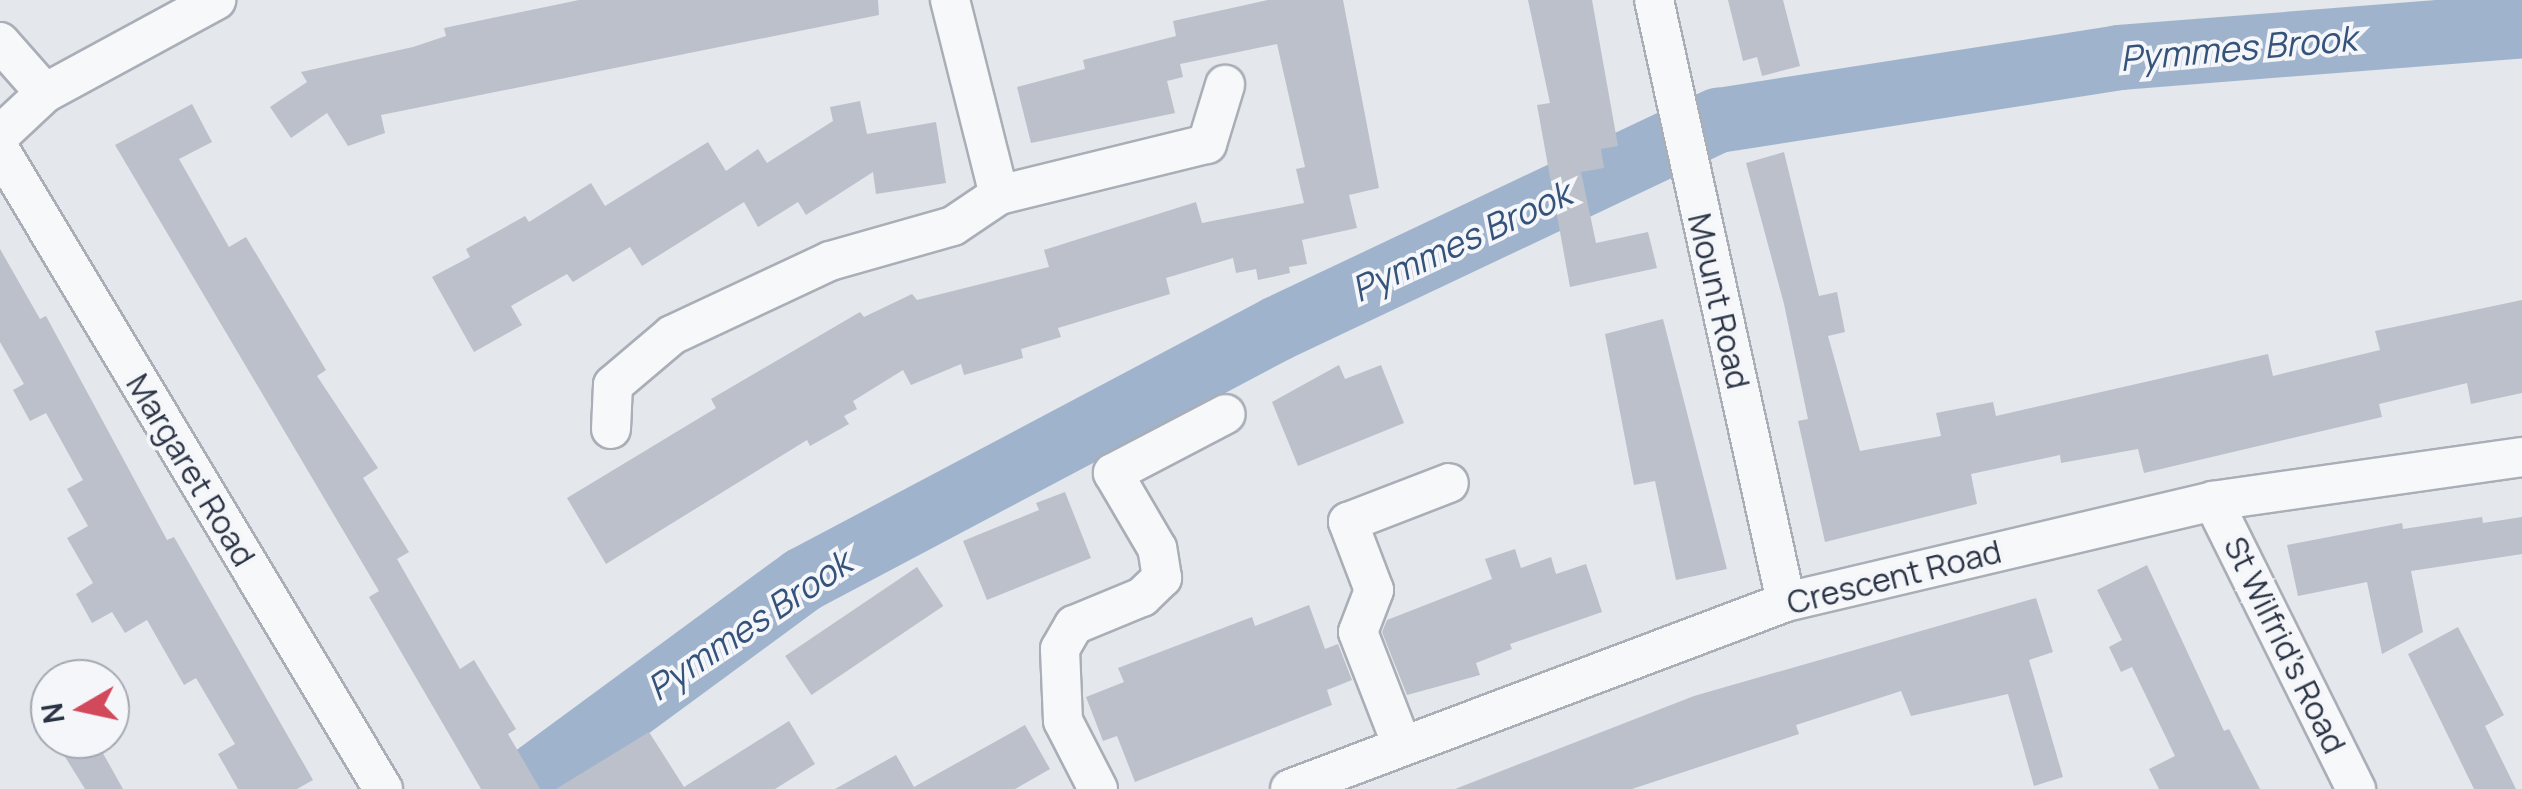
<!DOCTYPE html>
<style>
body{margin:0}
#map{position:relative;width:2522px;height:789px;overflow:hidden;background:#e4e7ec;font-family:Manrope,sans-serif}
div>[style]{position:absolute}
.river>*{height:65px;margin:-32.5px;padding:0 32.5px;transform-origin:32.5px;border-radius:32.5px;background:#9fb4cc}
.building>*{inset:0;background:#bbc0ca;transform-origin:0 0}
.roads{filter:drop-shadow(2px 0 #a9aeb7) drop-shadow(-2px 0 #a9aeb7) drop-shadow(0 2px #a9aeb7) drop-shadow(0 -2px #a9aeb7)}
.minor>*{height:38px;margin:-19px;padding:0 19px;transform-origin:19px;border-radius:19px;background:#f7f8fa}
span{translate:-50% -50%;white-space:nowrap;text-align:center;line-height:1.15;-webkit-text-stroke:8px #f4f6f9;paint-order:stroke}
.street-label{font-size:32px;color:#2b3445}
.water-label{font-size:35px;color:#34527a;font-style:italic}
.north{position:absolute;left:30px;top:659px;width:100px;height:100px;box-sizing:border-box;background:#f4f6f9;border:2px solid #a4a8b1;border-radius:50%;rotate:261deg;font-size:28px;font-weight:700;line-height:40px;text-align:center;color:#2b3445}
.north::after{content:'';display:block;margin:auto;width:35px;height:45px;background:#d1495b;clip-path:polygon(50% 0,100% 100%,50% 72%,0 100%)}
</style>
<div id="map">
<div class="river">
<i style="left:517px;top:789px;width:355px;rotate:-36.3deg"></i>
<i style="left:803px;top:579px;width:536px;rotate:-27.9deg"></i>
<i style="left:1277px;top:328px;width:488px;rotate:-25.3deg"></i>
<i style="left:1718px;top:120px;width:406px;rotate:-8.9deg"></i>
<i style="left:2119px;top:57px;width:404px;rotate:-4.5deg"></i>
</div>
<div class="building">
<i style="clip-path:polygon(579px 0,878px 0,879px 15px,381px 115px,385px 133px,348px 146px,327px 113px,291px 138px,270px 107px,307px 82px,301px 72px,413px 47px,446px 36px,444px 28px)"></i>
<i style="clip-path:polygon(1268px 0,1343px 0,1379px 188px,1349px 195px,1357px 228px,1302px 240px,1307px 264px,1289px 267px,1290px 273px,1258px 280px,1256px 269px,1236px 273px,1233px 258px,1166px 278px,1170px 294px,1058px 328px,1061px 337px,1021px 349px,1023px 358px,964px 375px,961px 364px,911px 385px,903px 370px,853px 401px,857px 409px,844px 416px,849px 424px,810px 446px,807px 440px,606px 564px,567px 498px,716px 408px,711px 399px,860px 312px,864px 317px,912px 294px,917px 300px,1049px 267px,1044px 250px,1196px 202px,1202px 223px,1304px 203px,1296px 169px,1305px 167px,1277px 44px,1180px 64px,1183px 77px,1167px 81px,1175px 113px,1031px 143px,1017px 87px,1085px 69px,1083px 60px,1176px 36px,1173px 21px)"></i>
<i style="clip-path:polygon(1528px 0,1592px 0,1618px 146px,1601px 149px,1604px 168px,1581px 172px,1596px 243px,1648px 232px,1657px 268px,1570px 287px,1537px 105px,1550px 103px)"></i>
<i style="clip-path:polygon(1728px 0,1783px 0,1800px 66px,1762px 76px,1757px 57px,1743px 61px)"></i>
<i style="clip-path:polygon(860px 101px,867px 134px,936px 122px,946px 183px,876px 194px,873px 172px,806px 215px,798px 202px,758px 227px,744px 202px,642px 266px,630px 247px,573px 282px,567px 274px,511px 306px,522px 325px,474px 352px,432px 277px,470px 257px,466px 249px,525px 216px,529px 222px,591px 183px,605px 206px,708px 142px,726px 171px,758px 149px,767px 163px,833px 121px,830px 107px)"></i>
<i style="clip-path:polygon(192px 104px,212px 142px,179px 159px,229px 247px,246px 237px,326px 370px,317px 376px,378px 468px,363px 478px,409px 552px,397px 559px,460px 669px,474px 660px,516px 729px,508px 734px,540px 789px,481px 789px,369px 597px,379px 591px,115px 145px)"></i>
<i style="clip-path:polygon(1784px 152px,1819px 296px,1837px 292px,1845px 332px,1828px 336px,1860px 451px,1941px 436px,1936px 413px,1993px 402px,1996px 416px,2268px 354px,2273px 376px,2380px 350px,2375px 331px,2522px 300px,2522px 393px,2471px 404px,2467px 383px,2379px 404px,2382px 417px,2144px 473px,2138px 449px,2061px 463px,2060px 455px,1971px 474px,1977px 504px,1825px 542px,1798px 421px,1808px 419px,1784px 304px,1746px 163px)"></i>
<i style="clip-path:polygon(0 249px,40px 319px,46px 316px,167px 540px,174px 537px,313px 780px,297px 789px,238px 789px,218px 754px,235px 744px,196px 678px,184px 685px,147px 620px,125px 633px,112px 612px,92px 623px,76px 594px,93px 583px,67px 538px,88px 526px,67px 489px,83px 480px,46px 413px,30px 421px,13px 390px,24px 384px,0 342px)"></i>
<i style="clip-path:polygon(1663px 319px,1727px 569px,1676px 580px,1655px 481px,1634px 485px,1605px 334px)"></i>
<i style="clip-path:polygon(1339px 365px,1345px 379px,1381px 365px,1404px 423px,1298px 466px,1272px 402px)"></i>
<i style="clip-path:polygon(1065px 492px,1091px 558px,987px 600px,963px 541px,1039px 510px,1036px 503px)"></i>
<i style="clip-path:polygon(2482px 517px,2483px 523px,2522px 517px,2522px 554px,2411px 571px,2423px 632px,2382px 654px,2367px 582px,2298px 596px,2287px 545px,2402px 523px,2403px 529px)"></i>
<i style="clip-path:polygon(1515px 549px,1521px 568px,1551px 557px,1556px 574px,1586px 564px,1602px 612px,1510px 644px,1512px 649px,1476px 663px,1480px 675px,1407px 695px,1382px 632px,1387px 620px,1492px 579px,1485px 559px)"></i>
<i style="clip-path:polygon(2147px 565px,2224px 731px,2229px 729px,2260px 789px,2159px 789px,2149px 769px,2175px 756px,2132px 667px,2121px 672px,2109px 647px,2122px 640px,2097px 590px)"></i>
<i style="left:917px;top:567px;width:47px;height:159px;rotate:56deg"></i>
<i style="clip-path:polygon(2036px 598px,2053px 652px,2029px 660px,2063px 777px,2034px 786px,2008px 694px,1911px 716px,1901px 691px,1796px 725px,1799px 734px,1632px 789px,1455px 789px,1694px 696px)"></i>
<i style="clip-path:polygon(1309px 605px,1325px 649px,1338px 644px,1352px 680px,1327px 690px,1332px 705px,1135px 782px,1117px 736px,1103px 741px,1086px 697px,1124px 682px,1118px 668px,1252px 617px,1255px 626px)"></i>
<i style="clip-path:polygon(2458px 627px,2504px 715px,2485px 726px,2516px 789px,2474px 789px,2408px 654px)"></i>
<i style="clip-path:polygon(789px 721px,815px 764px,775px 789px,556px 789px,649px 732px,684px 787px)"></i>
<i style="clip-path:polygon(1025px 725px,1050px 769px,1015px 789px,835px 789px,896px 755px,914px 787px)"></i>
<i style="clip-path:polygon(54px 739px,95px 739px,123px 789px,85px 789px)"></i>
</div>
<div class="roads">
<div class="minor">
<i style="left:1654px;top:0;width:616px;rotate:77.63deg"></i>
<i style="left:0;top:42px;width:68px;rotate:48.6deg"></i>
<i style="left:0;top:135px;width:62px;rotate:-43deg"></i>
<i style="left:45px;top:93px;width:195px;rotate:-28.5deg"></i>
<i style="left:0;top:150px;width:745px;rotate:59.06deg"></i>
<i style="left:999px;top:195px;width:214px;rotate:-13.8deg"></i>
<i style="left:1207px;top:144px;width:62px;rotate:-73deg"></i>
<i style="left:611px;top:429px;width:44px;rotate:-87.4deg"></i>
<i style="left:613px;top:385px;width:77px;rotate:-40.3deg"></i>
<i style="left:672px;top:335px;width:174px;rotate:-25.1deg"></i>
<i style="left:830px;top:261px;width:128px;rotate:-15.9deg"></i>
<i style="left:953px;top:226px;width:55px;rotate:-34deg"></i>
<i style="left:999px;top:195px;width:201px;rotate:-104.1deg"></i>
<i style="left:2213px;top:501px;width:322px;rotate:63.6deg"></i>
<i style="left:1401px;top:743px;width:119px;rotate:-111.2deg"></i>
<i style="left:1358px;top:632px;width:45px;rotate:-69.1deg"></i>
<i style="left:1374px;top:590px;width:73px;rotate:-110.9deg"></i>
<i style="left:1348px;top:522px;width:108px;rotate:-21.1deg"></i>
<i style="left:1098px;top:789px;width:76px;rotate:-117.2deg"></i>
<i style="left:1063px;top:721px;width:72px;rotate:-92.4deg"></i>
<i style="left:1060px;top:649px;width:28px;rotate:-60deg"></i>
<i style="left:1074px;top:625px;width:74px;rotate:-22.4deg"></i>
<i style="left:1142px;top:597px;width:28px;rotate:-44deg"></i>
<i style="left:1162px;top:578px;width:30px;rotate:-99deg"></i>
<i style="left:1157px;top:548px;width:87px;rotate:-120.4deg"></i>
<i style="left:1113px;top:473px;width:127px;rotate:-27.6deg"></i>
<i style="left:1290px;top:789px;width:530px;rotate:-20.66deg"></i>
<i style="left:1786px;top:602px;width:439px;rotate:-13.3deg"></i>
<i style="left:2213px;top:501px;width:312px;rotate:-8.1deg"></i>
</div>
</div>
<div class="street-label">
<span style="left:1719px;top:301px;rotate:77deg">Mount Road</span>
<span style="left:191px;top:470px;rotate:59deg">Margaret Road</span>
<span style="left:1894px;top:577px;rotate:-14deg">Crescent Road</span>
<span style="left:2285px;top:645px;rotate:64deg">St Wilfrid's Road</span>
</div>
<div class="water-label">
<span style="left:2238px;top:48px;rotate:-5deg">Pymmes Brook</span>
<span style="left:1461px;top:241px;rotate:-25deg">Pymmes Brook</span>
<span style="left:749px;top:625px;rotate:-34deg">Pymmes Brook</span>
</div>
<div class="north">N</div>
</div>
